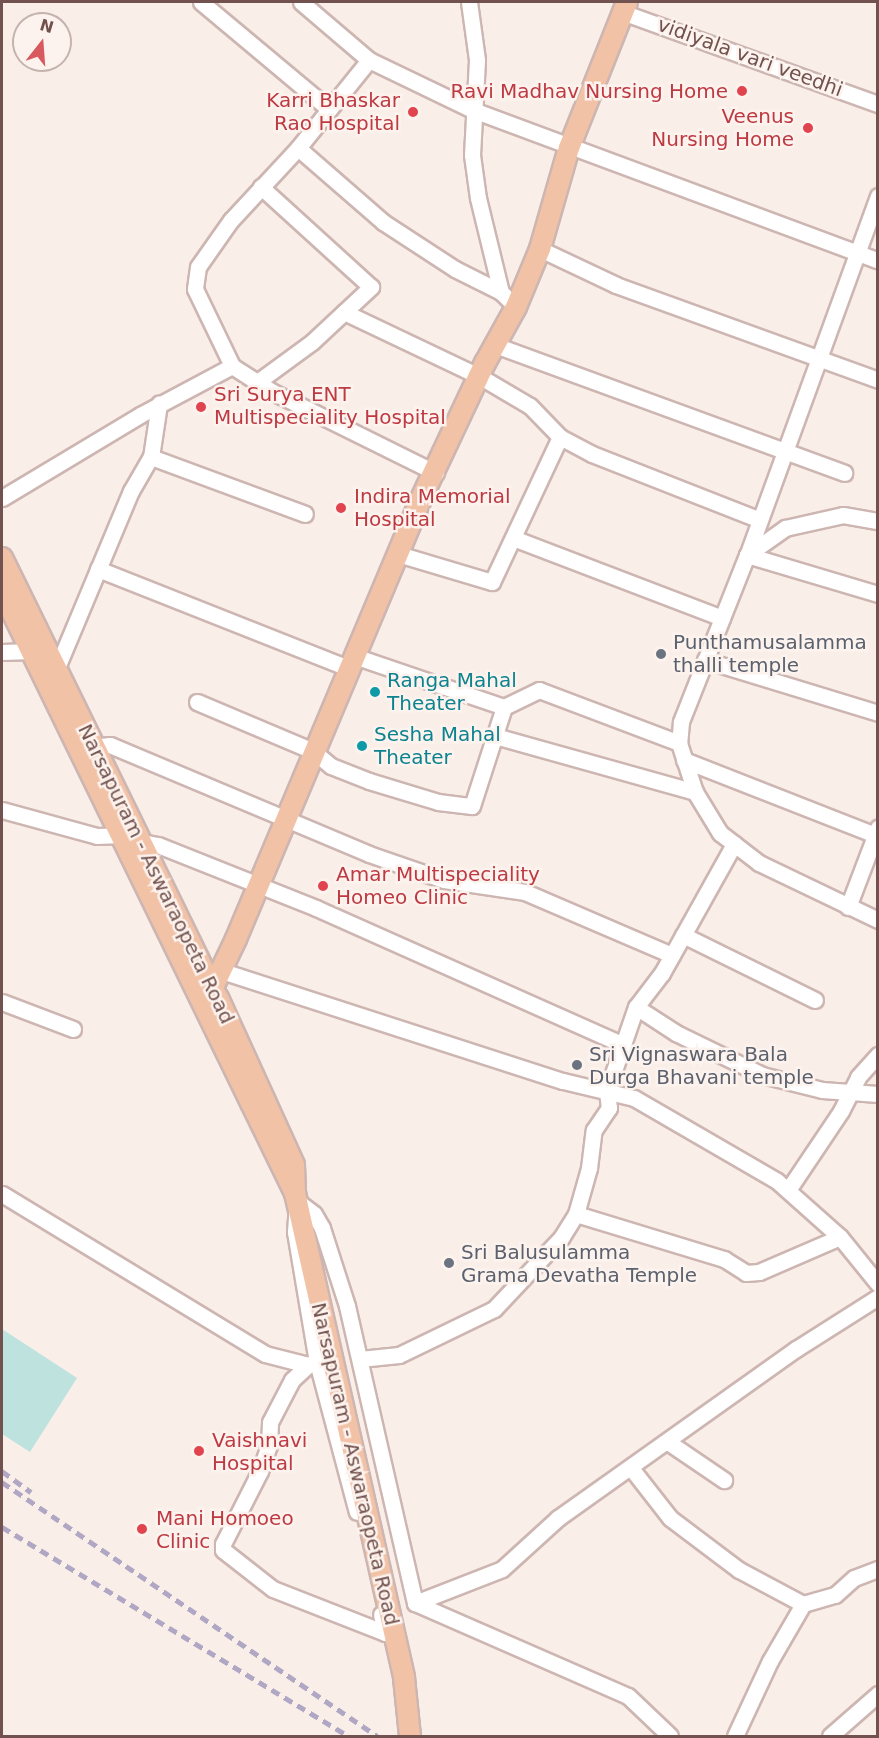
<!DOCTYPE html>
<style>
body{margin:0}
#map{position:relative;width:879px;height:1738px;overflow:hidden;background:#faeee8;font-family:"DejaVu Sans",sans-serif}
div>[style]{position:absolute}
.water>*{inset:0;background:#bee2de}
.roads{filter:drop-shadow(2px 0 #cdb6b2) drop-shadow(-2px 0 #cdb6b2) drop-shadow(0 2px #cdb6b2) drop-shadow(0 -2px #cdb6b2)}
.minor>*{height:15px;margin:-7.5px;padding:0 7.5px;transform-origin:7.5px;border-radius:7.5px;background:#fff}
.major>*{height:20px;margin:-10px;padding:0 10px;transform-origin:10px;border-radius:10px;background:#f2c2a7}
.rail>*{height:4.5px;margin-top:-2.25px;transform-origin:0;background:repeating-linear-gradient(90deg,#afa7c3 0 9px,transparent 0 15px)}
.dots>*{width:16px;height:16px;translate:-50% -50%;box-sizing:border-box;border:3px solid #fdf3ee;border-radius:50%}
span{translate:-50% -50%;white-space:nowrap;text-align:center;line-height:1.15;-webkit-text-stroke:5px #fdf3ee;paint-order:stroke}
.street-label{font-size:20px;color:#72524e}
.health-label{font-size:20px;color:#be3a42}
.right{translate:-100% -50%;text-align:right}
.left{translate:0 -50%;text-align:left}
.worship-label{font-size:20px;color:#5b616d}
.culture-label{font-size:20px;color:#0d838f}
.frame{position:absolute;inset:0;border:3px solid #72524e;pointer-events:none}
.north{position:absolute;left:12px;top:12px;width:60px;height:60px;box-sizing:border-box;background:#fdf3ee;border:2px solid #c5b3ae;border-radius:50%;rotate:17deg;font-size:16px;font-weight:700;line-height:24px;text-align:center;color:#72524e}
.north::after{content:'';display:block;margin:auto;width:21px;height:27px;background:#d8595e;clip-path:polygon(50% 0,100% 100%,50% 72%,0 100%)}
</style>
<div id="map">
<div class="water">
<i style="clip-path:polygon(2px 1329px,77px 1378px,30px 1452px,2px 1434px)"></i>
</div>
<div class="roads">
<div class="minor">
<i style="left:201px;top:2px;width:167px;rotate:39.9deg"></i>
<i style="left:301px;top:2px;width:89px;rotate:40.5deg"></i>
<i style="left:369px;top:60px;width:115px;rotate:25.7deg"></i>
<i style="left:473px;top:110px;width:432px;rotate:20.4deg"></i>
<i style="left:469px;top:2px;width:59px;rotate:82.1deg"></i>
<i style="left:477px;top:60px;width:95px;rotate:93deg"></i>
<i style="left:472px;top:155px;width:43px;rotate:82.1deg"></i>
<i style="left:478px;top:198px;width:97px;rotate:76.3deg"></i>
<i style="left:501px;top:292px;width:21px;rotate:45deg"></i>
<i style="left:622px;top:12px;width:272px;rotate:19.8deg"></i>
<i style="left:369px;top:60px;width:113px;rotate:128.9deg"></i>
<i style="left:298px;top:148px;width:98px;rotate:132.9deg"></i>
<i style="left:231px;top:220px;width:57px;rotate:125.1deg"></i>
<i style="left:198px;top:267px;width:22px;rotate:98deg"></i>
<i style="left:195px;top:289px;width:85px;rotate:64.3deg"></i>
<i style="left:232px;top:366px;width:46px;rotate:32.7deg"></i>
<i style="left:271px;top:391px;width:184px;rotate:26.4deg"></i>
<i style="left:298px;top:148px;width:113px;rotate:41deg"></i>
<i style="left:383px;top:222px;width:86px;rotate:33.1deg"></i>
<i style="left:455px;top:269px;width:51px;rotate:26.6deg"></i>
<i style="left:878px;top:196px;width:382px;rotate:110deg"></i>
<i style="left:747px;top:555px;width:180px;rotate:111.6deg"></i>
<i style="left:681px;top:722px;width:21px;rotate:95deg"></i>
<i style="left:679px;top:743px;width:52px;rotate:71.9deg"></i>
<i style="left:695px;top:792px;width:48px;rotate:58.6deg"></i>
<i style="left:720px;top:833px;width:49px;rotate:37.6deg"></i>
<i style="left:759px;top:863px;width:132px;rotate:25.6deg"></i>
<i style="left:540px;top:249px;width:84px;rotate:25.3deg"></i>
<i style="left:616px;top:285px;width:279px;rotate:19.9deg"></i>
<i style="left:344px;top:312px;width:149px;rotate:25.4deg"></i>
<i style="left:479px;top:376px;width:59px;rotate:30.5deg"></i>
<i style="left:530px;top:406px;width:43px;rotate:45.9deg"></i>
<i style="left:560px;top:437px;width:36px;rotate:28deg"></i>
<i style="left:592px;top:454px;width:180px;rotate:21.4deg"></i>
<i style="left:495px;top:345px;width:372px;rotate:20.1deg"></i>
<i style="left:256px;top:383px;width:69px;rotate:-36.2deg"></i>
<i style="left:312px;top:342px;width:81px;rotate:-43deg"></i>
<i style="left:371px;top:287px;width:149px;rotate:-137.7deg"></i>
<i style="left:151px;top:457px;width:164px;rotate:20.3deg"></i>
<i style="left:2px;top:498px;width:161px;rotate:-31deg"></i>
<i style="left:140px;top:415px;width:104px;rotate:-28deg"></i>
<i style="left:513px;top:538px;width:224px;rotate:20.9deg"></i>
<i style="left:398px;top:554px;width:98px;rotate:16.6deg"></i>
<i style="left:492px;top:582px;width:160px;rotate:-64.9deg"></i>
<i style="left:747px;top:555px;width:47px;rotate:-35.4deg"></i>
<i style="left:785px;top:528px;width:59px;rotate:-12.6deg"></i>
<i style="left:843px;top:515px;width:36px;rotate:10deg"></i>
<i style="left:747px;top:555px;width:137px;rotate:16.6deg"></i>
<i style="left:98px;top:569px;width:269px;rotate:21.6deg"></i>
<i style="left:2px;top:652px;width:30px;rotate:-2deg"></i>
<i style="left:705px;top:660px;width:181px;rotate:17deg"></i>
<i style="left:56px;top:670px;width:194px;rotate:-67.3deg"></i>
<i style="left:131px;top:491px;width:39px;rotate:-60deg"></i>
<i style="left:151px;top:457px;width:54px;rotate:-81.4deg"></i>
<i style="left:197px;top:702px;width:126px;rotate:22.9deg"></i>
<i style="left:313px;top:751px;width:23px;rotate:40deg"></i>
<i style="left:331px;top:766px;width:41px;rotate:21.5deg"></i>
<i style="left:369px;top:781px;width:72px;rotate:16.9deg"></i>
<i style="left:438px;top:802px;width:34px;rotate:7deg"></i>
<i style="left:472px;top:806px;width:104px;rotate:-72.1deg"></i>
<i style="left:504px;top:707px;width:158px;rotate:-161.2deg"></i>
<i style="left:504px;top:707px;width:39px;rotate:-26deg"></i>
<i style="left:539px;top:690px;width:150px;rotate:20.7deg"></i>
<i style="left:495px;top:736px;width:208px;rotate:15.6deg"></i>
<i style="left:93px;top:747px;width:17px;rotate:-7deg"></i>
<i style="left:110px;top:745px;width:281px;rotate:22.8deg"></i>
<i style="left:369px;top:854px;width:79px;rotate:19.1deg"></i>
<i style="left:444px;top:880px;width:82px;rotate:8.4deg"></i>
<i style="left:525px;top:892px;width:160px;rotate:23.2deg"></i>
<i style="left:684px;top:760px;width:208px;rotate:21.4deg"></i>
<i style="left:2px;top:810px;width:98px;rotate:15.3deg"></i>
<i style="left:97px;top:836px;width:25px;rotate:-2deg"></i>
<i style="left:142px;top:842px;width:16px;rotate:11deg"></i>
<i style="left:158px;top:845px;width:170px;rotate:21.7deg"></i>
<i style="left:316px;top:908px;width:334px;rotate:24deg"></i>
<i style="left:848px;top:907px;width:85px;rotate:-69.2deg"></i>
<i style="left:683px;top:935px;width:147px;rotate:26.2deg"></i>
<i style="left:222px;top:971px;width:358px;rotate:17.9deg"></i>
<i style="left:563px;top:1081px;width:73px;rotate:13.5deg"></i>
<i style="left:634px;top:1098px;width:165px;rotate:30.1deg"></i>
<i style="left:777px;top:1181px;width:84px;rotate:41.6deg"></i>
<i style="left:840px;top:1237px;width:60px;rotate:51deg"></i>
<i style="left:2px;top:1002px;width:76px;rotate:20.8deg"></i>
<i style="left:636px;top:1007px;width:48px;rotate:33deg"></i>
<i style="left:676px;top:1033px;width:96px;rotate:26deg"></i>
<i style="left:762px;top:1075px;width:62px;rotate:14deg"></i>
<i style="left:822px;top:1090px;width:56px;rotate:4.1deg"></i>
<i style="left:788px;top:1190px;width:95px;rotate:-56.1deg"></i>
<i style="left:841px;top:1111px;width:38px;rotate:-63deg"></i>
<i style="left:858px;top:1077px;width:30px;rotate:-48deg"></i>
<i style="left:2px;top:1194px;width:308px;rotate:31.3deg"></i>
<i style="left:265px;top:1354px;width:44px;rotate:14.3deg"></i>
<i style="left:308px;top:1365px;width:9px;rotate:-18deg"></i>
<i style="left:317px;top:1362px;width:132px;rotate:-99.6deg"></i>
<i style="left:295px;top:1232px;width:31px;rotate:-86deg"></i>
<i style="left:297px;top:1201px;width:21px;rotate:37deg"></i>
<i style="left:314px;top:1214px;width:16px;rotate:60deg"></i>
<i style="left:322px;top:1228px;width:82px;rotate:72.2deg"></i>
<i style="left:347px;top:1306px;width:305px;rotate:77.1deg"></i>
<i style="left:576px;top:1214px;width:155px;rotate:16.9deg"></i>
<i style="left:724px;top:1259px;width:26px;rotate:32deg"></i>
<i style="left:746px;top:1273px;width:13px;rotate:-4deg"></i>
<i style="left:759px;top:1272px;width:88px;rotate:-23.4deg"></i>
<i style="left:360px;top:1359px;width:39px;rotate:-6deg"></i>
<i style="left:399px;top:1355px;width:106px;rotate:-25.8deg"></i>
<i style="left:494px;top:1309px;width:98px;rotate:-46.7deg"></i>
<i style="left:561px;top:1238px;width:28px;rotate:-58deg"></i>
<i style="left:576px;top:1214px;width:48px;rotate:-74.2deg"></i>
<i style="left:589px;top:1168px;width:38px;rotate:-83deg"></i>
<i style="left:594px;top:1130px;width:27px;rotate:-56deg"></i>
<i style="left:609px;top:1108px;width:17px;rotate:-97deg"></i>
<i style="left:607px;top:1091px;width:89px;rotate:-71deg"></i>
<i style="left:636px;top:1007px;width:43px;rotate:-52.6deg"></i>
<i style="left:662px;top:973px;width:148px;rotate:-60.8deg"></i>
<i style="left:317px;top:1362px;width:155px;rotate:75.1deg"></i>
<i style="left:308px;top:1365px;width:22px;rotate:137deg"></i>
<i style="left:292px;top:1380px;width:47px;rotate:117.6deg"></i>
<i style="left:270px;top:1422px;width:23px;rotate:92deg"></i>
<i style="left:269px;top:1445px;width:28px;rotate:109deg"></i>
<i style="left:260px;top:1471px;width:82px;rotate:116.9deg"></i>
<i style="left:223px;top:1544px;width:6px;rotate:90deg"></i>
<i style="left:223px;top:1550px;width:63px;rotate:38deg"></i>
<i style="left:273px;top:1589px;width:120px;rotate:21.4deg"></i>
<i style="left:385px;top:1633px;width:19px;rotate:-102deg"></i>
<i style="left:668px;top:1442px;width:68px;rotate:34.2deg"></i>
<i style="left:631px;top:1468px;width:63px;rotate:52deg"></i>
<i style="left:670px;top:1518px;width:86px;rotate:37deg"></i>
<i style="left:739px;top:1570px;width:72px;rotate:28deg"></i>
<i style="left:415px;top:1603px;width:93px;rotate:-21.3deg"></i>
<i style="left:502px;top:1569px;width:76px;rotate:-42.3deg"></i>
<i style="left:558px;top:1518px;width:292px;rotate:-35.4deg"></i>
<i style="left:796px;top:1349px;width:97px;rotate:-32.4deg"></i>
<i style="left:415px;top:1603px;width:232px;rotate:23.6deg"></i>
<i style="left:628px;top:1696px;width:58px;rotate:43.6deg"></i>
<i style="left:735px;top:1736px;width:83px;rotate:-65deg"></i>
<i style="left:770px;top:1661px;width:66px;rotate:-59.9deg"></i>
<i style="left:803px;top:1604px;width:33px;rotate:-16deg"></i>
<i style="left:835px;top:1595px;width:25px;rotate:-42deg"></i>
<i style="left:854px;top:1578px;width:26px;rotate:-21deg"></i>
<i style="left:830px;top:1736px;width:64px;rotate:-41.2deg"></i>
</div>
<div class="major">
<i style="left:2px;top:558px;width:490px;rotate:63.9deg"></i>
<i style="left:218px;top:998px;width:183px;rotate:65.5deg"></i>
<i style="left:294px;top:1165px;width:28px;rotate:88deg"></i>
<i style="left:2px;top:591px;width:670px;rotate:64.05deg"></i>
<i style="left:295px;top:1193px;width:497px;rotate:77.3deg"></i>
<i style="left:404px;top:1678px;width:58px;rotate:84.1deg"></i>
<i style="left:205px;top:1004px;width:72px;rotate:-64.5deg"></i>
<i style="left:236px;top:939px;width:475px;rotate:-67.2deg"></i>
<i style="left:420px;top:501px;width:153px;rotate:-64.8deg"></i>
<i style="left:485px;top:363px;width:64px;rotate:-61deg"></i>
<i style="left:516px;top:307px;width:63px;rotate:-67.5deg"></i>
<i style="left:540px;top:249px;width:105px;rotate:-74deg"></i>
<i style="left:569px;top:148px;width:157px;rotate:-68.3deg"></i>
</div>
</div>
<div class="rail">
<i style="left:2px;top:1471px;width:36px;rotate:36deg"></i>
<i style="left:2px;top:1482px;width:453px;rotate:34.1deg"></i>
<i style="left:2px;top:1527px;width:405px;rotate:31.1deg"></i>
</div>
<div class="dots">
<i style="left:742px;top:91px;background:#e0444e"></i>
<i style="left:413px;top:112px;background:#e0444e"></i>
<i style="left:808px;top:128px;background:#e0444e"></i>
<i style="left:201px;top:407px;background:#e0444e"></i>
<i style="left:341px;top:508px;background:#e0444e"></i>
<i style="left:661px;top:654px;background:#6b7280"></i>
<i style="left:375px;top:692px;background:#0f9aa8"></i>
<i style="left:362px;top:746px;background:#0f9aa8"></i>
<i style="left:323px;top:886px;background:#e0444e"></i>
<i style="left:577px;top:1065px;background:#6b7280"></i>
<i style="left:449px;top:1263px;background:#6b7280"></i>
<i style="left:199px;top:1451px;background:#e0444e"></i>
<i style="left:142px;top:1529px;background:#e0444e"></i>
</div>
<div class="street-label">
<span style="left:750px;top:57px;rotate:20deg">vidiyala vari veedhi</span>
<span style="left:156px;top:874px;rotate:64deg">Narsapuram - Aswaraopeta Road</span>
<span style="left:355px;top:1464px;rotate:77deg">Narsapuram - Aswaraopeta Road</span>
</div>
<div class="health-label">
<span class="right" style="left:728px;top:91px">Ravi Madhav Nursing Home</span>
<span class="right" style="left:400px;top:112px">Karri Bhaskar<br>Rao Hospital</span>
<span class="right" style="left:794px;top:128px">Veenus<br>Nursing Home</span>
<span class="left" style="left:214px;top:406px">Sri Surya ENT<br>Multispeciality Hospital</span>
<span class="left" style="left:354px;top:508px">Indira Memorial<br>Hospital</span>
<span class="left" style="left:336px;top:886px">Amar Multispeciality<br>Homeo Clinic</span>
<span class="left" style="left:212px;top:1452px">Vaishnavi<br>Hospital</span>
<span class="left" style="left:156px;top:1530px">Mani Homoeo<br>Clinic</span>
</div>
<div class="worship-label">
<span class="left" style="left:673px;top:654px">Punthamusalamma<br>thalli temple</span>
<span class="left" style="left:589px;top:1066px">Sri Vignaswara Bala<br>Durga Bhavani temple</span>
<span class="left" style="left:461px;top:1264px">Sri Balusulamma<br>Grama Devatha Temple</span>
</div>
<div class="culture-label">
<span class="left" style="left:387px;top:692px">Ranga Mahal<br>Theater</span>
<span class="left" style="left:374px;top:746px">Sesha Mahal<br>Theater</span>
</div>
<div class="frame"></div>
<div class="north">N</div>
</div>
